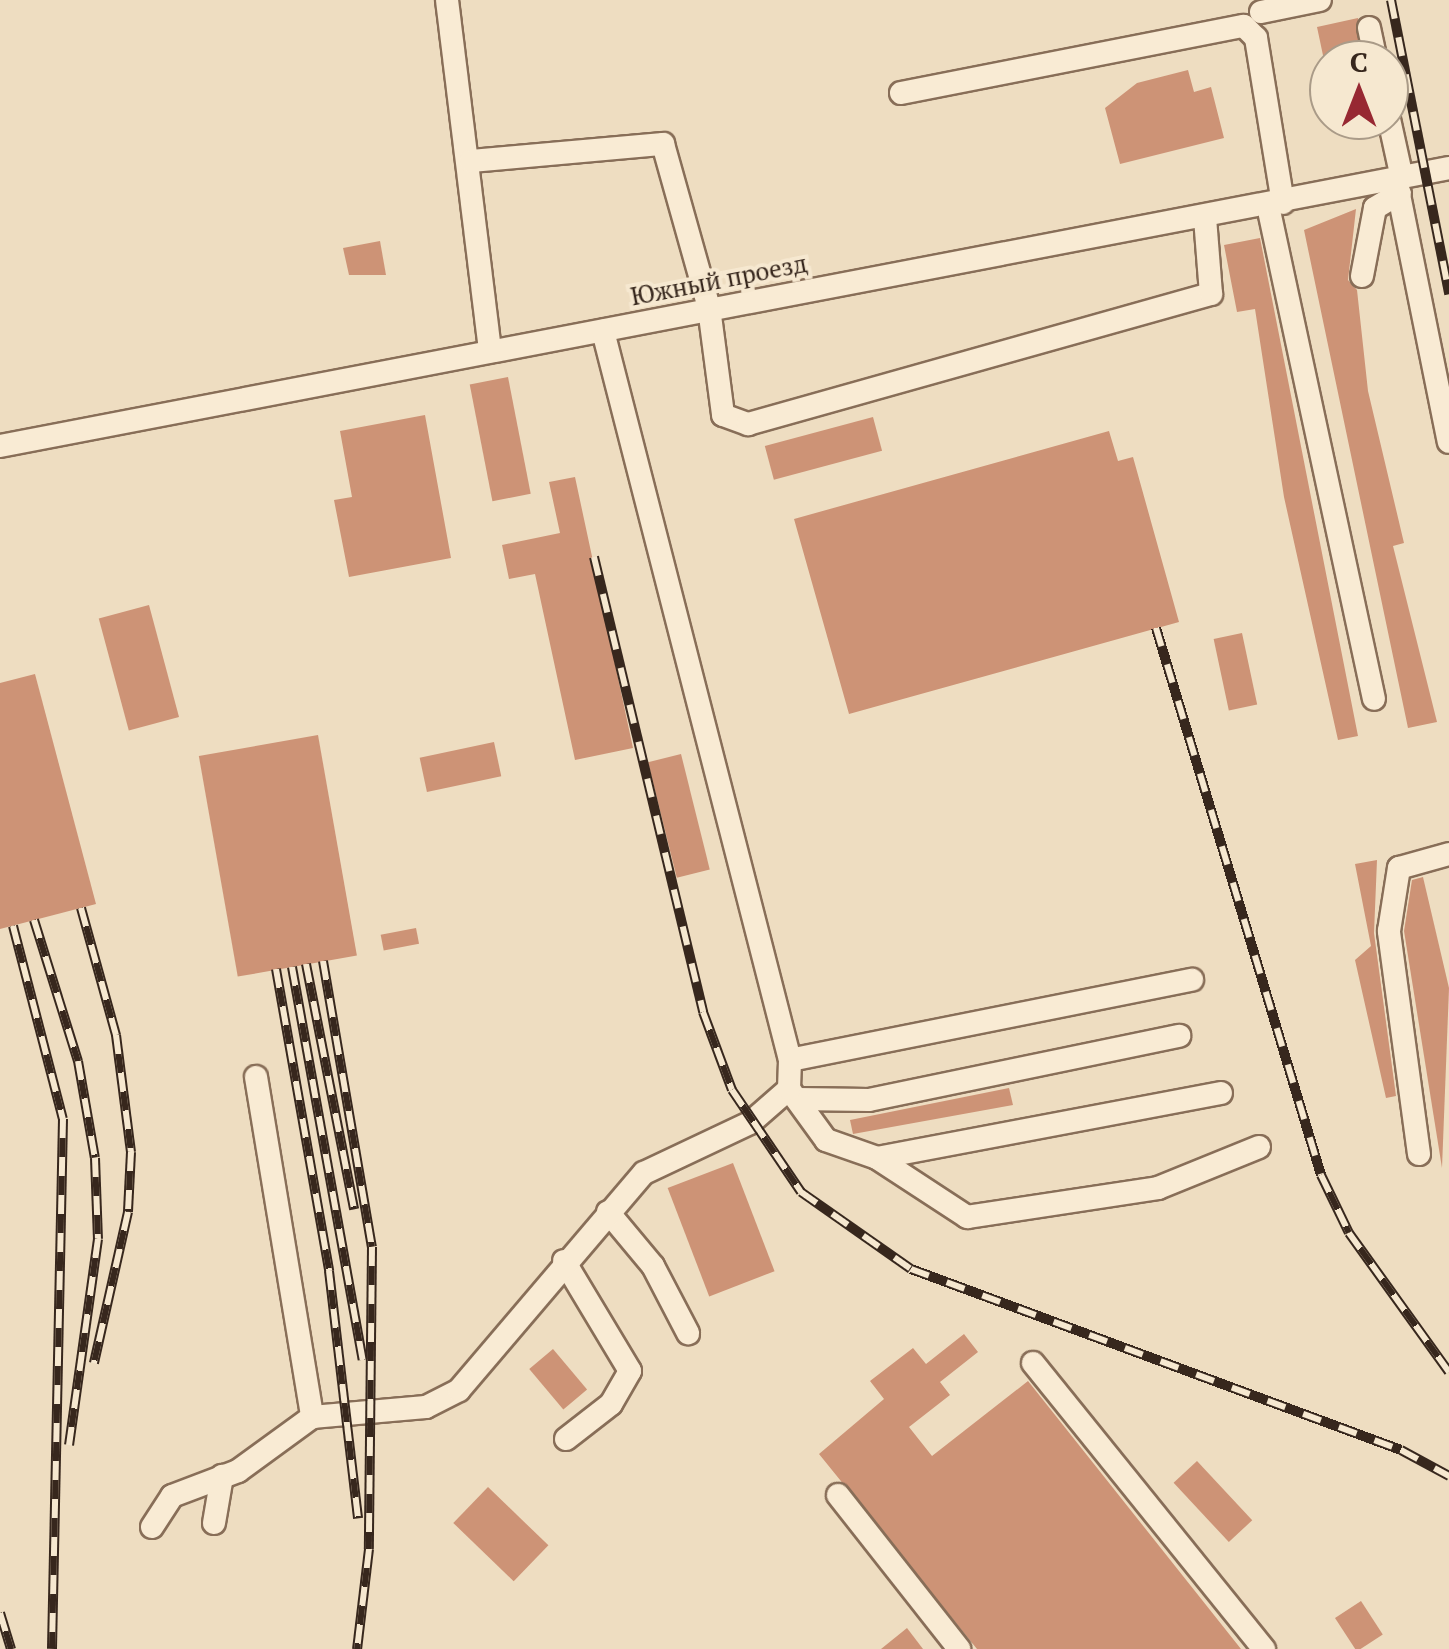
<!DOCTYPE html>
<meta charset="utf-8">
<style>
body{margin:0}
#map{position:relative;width:1449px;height:1649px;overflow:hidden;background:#eeddc1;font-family:"PT Serif",serif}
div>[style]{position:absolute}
.building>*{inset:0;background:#cd9376;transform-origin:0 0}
.roads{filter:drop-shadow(2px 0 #886e58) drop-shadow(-2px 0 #886e58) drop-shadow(0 2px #886e58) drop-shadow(0 -2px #886e58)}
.minor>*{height:22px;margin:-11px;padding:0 11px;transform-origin:11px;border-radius:11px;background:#f9ebd4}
.rail>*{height:10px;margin-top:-5px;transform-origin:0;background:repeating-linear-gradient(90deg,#f6e8d0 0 19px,#37271d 0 38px);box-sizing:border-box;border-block:2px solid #37271d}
span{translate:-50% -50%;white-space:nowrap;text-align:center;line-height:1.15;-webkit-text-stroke:8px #f6e8d0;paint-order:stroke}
.street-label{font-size:25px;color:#37271d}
.north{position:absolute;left:1309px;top:40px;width:100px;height:100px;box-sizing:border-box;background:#f6e8d0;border:2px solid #aa9b88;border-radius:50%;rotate:0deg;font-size:28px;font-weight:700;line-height:40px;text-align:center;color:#37271d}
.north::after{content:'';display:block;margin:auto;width:35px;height:45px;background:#972832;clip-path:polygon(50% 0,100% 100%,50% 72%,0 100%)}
</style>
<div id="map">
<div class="building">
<i style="clip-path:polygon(1358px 18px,1361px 60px,1324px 60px,1317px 27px)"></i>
<i style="clip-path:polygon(1188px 70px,1194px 92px,1211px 87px,1224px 138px,1120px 164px,1105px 108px,1137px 83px)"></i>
<i style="clip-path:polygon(1356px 209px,1348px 280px,1357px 290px,1368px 391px,1404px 543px,1393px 546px,1437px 722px,1408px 728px,1304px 230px)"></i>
<i style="clip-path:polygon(1260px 238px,1358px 736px,1338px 740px,1284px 497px,1255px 309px,1237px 312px,1224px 245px)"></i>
<i style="clip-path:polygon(380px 241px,386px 275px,349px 275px,343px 248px)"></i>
<i style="left:508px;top:377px;width:119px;height:39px;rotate:79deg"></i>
<i style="clip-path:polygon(425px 415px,451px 558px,349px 577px,334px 500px,352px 497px,340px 431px)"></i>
<i style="left:873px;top:417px;width:35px;height:112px;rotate:75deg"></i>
<i style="clip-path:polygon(1109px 431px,1118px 461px,1133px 457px,1179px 622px,849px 714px,794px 519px)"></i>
<i style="clip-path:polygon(575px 477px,633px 748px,575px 760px,535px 574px,509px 579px,502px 545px,560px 533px,549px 482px)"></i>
<i style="left:149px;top:605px;width:116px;height:52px;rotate:75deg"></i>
<i style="left:1242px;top:633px;width:73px;height:29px;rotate:78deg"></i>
<i style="clip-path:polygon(35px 674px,96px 904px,0 929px,0 683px)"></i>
<i style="left:318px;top:735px;width:224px;height:121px;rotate:80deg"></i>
<i style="left:494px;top:742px;width:35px;height:76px;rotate:78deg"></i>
<i style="left:681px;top:754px;width:119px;height:34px;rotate:76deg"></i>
<i style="clip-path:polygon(1377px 860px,1374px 933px,1396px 1096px,1386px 1098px,1355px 960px,1371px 946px,1355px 864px)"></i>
<i style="clip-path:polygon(1423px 877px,1449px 988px,1442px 1168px,1404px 931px,1412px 880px)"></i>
<i style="left:416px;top:928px;width:16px;height:36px;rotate:79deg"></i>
<i style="clip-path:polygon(1009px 1088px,1013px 1105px,853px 1134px,850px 1120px)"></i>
<i style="left:733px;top:1163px;width:116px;height:70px;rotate:69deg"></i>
<i style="clip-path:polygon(964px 1334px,978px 1352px,940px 1382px,950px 1395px,909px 1427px,932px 1456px,1028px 1381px,1241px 1649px,977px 1649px,819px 1454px,884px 1399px,870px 1381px,913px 1348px,926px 1364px)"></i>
<i style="left:553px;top:1349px;width:53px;height:31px;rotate:50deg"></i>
<i style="left:1197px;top:1461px;width:81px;height:32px;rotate:47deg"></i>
<i style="left:488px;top:1487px;width:84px;height:50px;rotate:44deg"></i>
<i style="left:1361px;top:1601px;width:40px;height:31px;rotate:57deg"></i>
<i style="clip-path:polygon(907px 1628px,923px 1649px,881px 1649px)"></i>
</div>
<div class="roads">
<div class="minor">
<i style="left:447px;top:0;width:354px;rotate:83deg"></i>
<i style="left:1261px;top:12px;width:60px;rotate:-11.5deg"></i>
<i style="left:1369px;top:28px;width:33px;rotate:78deg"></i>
<i style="left:901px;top:93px;width:349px;rotate:-11.1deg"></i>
<i style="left:1244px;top:26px;width:17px;rotate:45deg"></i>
<i style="left:1256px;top:38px;width:167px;rotate:80.7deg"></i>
<i style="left:1389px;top:119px;width:60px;rotate:77.6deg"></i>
<i style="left:471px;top:161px;width:193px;rotate:-5.1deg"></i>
<i style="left:663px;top:144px;width:170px;rotate:74.3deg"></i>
<i style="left:709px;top:308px;width:108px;rotate:82.5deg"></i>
<i style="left:723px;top:415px;width:27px;rotate:20deg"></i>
<i style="left:748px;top:424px;width:481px;rotate:-15.7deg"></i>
<i style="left:1211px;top:294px;width:76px;rotate:-94.5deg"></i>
<i style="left:1396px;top:180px;width:267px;rotate:78.6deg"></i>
<i style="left:1268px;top:206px;width:504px;rotate:77.87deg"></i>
<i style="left:1362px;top:276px;width:69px;rotate:-79.2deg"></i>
<i style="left:1375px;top:208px;width:29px;rotate:-31deg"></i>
<i style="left:0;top:446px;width:1475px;rotate:-10.86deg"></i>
<i style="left:790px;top:1060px;width:410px;rotate:-11.3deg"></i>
<i style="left:256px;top:1077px;width:345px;rotate:80.6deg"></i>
<i style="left:789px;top:1089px;width:63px;rotate:54deg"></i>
<i style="left:826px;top:1140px;width:54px;rotate:19.4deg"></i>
<i style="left:877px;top:1158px;width:350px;rotate:-10.7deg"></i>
<i style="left:797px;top:1099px;width:72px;rotate:0.8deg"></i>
<i style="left:869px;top:1100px;width:317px;rotate:-11.7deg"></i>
<i style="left:1419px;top:1154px;width:225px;rotate:-97.7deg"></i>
<i style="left:1389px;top:931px;width:64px;rotate:-81deg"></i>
<i style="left:1399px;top:868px;width:52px;rotate:-15.6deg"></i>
<i style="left:877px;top:1158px;width:108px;rotate:33.2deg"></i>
<i style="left:967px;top:1217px;width:193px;rotate:-8.6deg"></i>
<i style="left:1158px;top:1188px;width:109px;rotate:-22.1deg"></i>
<i style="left:608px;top:1212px;width:70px;rotate:50.2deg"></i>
<i style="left:653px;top:1266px;width:76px;rotate:62.4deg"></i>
<i style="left:564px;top:1261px;width:128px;rotate:59deg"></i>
<i style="left:630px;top:1371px;width:38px;rotate:120deg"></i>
<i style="left:611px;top:1404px;width:57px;rotate:142.1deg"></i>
<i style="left:1033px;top:1363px;width:368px;rotate:51.1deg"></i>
<i style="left:838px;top:1495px;width:196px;rotate:51.8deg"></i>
<i style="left:214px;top:1523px;width:48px;rotate:-80.3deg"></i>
<i style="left:152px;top:1527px;width:37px;rotate:-57deg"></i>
<i style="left:172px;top:1496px;width:71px;rotate:-20.7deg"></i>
<i style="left:238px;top:1471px;width:92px;rotate:-36.1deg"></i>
<i style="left:312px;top:1417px;width:114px;rotate:-5deg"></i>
<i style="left:426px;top:1407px;width:37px;rotate:-27deg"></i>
<i style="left:459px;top:1390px;width:285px;rotate:-49.6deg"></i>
<i style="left:644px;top:1173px;width:117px;rotate:-25.3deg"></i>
<i style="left:750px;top:1123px;width:52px;rotate:-41.1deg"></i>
<i style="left:789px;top:1089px;width:29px;rotate:-88deg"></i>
<i style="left:790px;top:1060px;width:753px;rotate:-104.39deg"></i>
</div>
</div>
<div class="rail">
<i style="left:1391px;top:0;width:300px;rotate:78.8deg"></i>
<i style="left:594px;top:557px;width:468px;rotate:76.5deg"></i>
<i style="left:703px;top:1012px;width:83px;rotate:69.6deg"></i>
<i style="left:732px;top:1090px;width:123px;rotate:55.9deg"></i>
<i style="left:801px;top:1192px;width:134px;rotate:35deg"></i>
<i style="left:911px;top:1269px;width:522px;rotate:20.27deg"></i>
<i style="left:1401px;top:1450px;width:55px;rotate:28.4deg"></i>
<i style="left:1156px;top:628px;width:571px;rotate:73.21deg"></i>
<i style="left:1321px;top:1175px;width:64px;rotate:64.2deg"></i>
<i style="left:1349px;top:1233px;width:171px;rotate:54.3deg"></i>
<i style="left:81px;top:908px;width:132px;rotate:74.6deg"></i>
<i style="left:116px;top:1035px;width:118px;rotate:82.7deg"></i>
<i style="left:131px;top:1152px;width:60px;rotate:92.9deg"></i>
<i style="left:128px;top:1212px;width:155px;rotate:102.7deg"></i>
<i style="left:34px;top:920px;width:148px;rotate:72.7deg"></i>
<i style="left:78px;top:1061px;width:98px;rotate:80.1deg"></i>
<i style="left:95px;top:1158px;width:81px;rotate:87.9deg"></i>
<i style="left:98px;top:1239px;width:208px;rotate:98deg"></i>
<i style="left:13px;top:926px;width:199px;rotate:75.5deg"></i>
<i style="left:63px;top:1119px;width:530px;rotate:91.19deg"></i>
<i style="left:323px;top:961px;width:290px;rotate:80.3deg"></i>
<i style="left:372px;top:1247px;width:302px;rotate:90.6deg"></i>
<i style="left:369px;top:1549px;width:101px;rotate:96.8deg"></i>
<i style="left:306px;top:964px;width:250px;rotate:78.9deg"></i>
<i style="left:292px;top:967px;width:399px;rotate:79.8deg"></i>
<i style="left:276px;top:969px;width:307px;rotate:80deg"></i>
<i style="left:329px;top:1271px;width:249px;rotate:83.3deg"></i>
<i style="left:0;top:1613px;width:38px;rotate:73deg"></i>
</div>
<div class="street-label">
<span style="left:719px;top:280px;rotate:-11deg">Южный проезд</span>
</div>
<div class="north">С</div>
</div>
